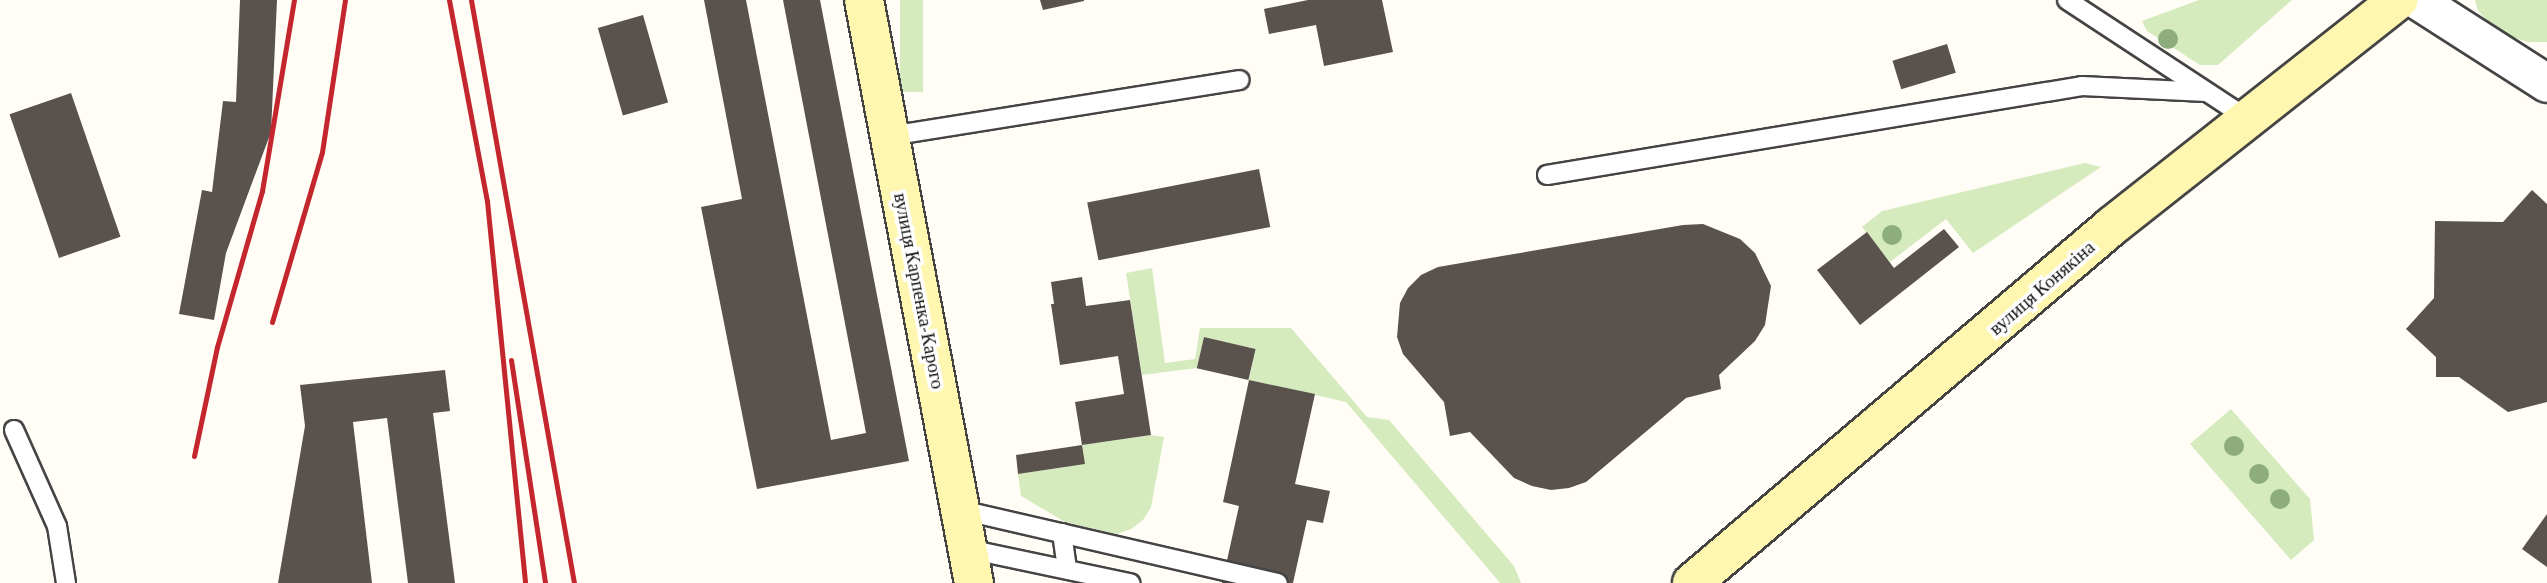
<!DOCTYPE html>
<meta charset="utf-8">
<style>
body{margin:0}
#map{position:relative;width:2547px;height:583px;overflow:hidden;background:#fffdf5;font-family:"Crimson Pro",serif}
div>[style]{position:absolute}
.green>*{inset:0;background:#d5ebbd;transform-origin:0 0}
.building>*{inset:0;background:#5a524d;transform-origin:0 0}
.roads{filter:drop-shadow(2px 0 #444) drop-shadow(-2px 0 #444) drop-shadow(0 2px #444) drop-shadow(0 -2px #444)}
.lane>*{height:18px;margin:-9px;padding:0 9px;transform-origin:9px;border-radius:9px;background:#fff}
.street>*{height:37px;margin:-18.5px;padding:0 18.5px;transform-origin:18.5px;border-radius:18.5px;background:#fff}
.secondary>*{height:38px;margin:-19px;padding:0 19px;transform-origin:19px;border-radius:19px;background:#fff6b0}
.rail>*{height:5px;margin:-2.5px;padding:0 2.5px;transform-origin:2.5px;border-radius:2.5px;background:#c4262e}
.trees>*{width:20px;height:20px;margin:-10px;border-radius:50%;background:#8dad7f}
span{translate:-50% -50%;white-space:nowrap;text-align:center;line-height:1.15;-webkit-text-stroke:7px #fff;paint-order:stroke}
.street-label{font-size:19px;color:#111}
</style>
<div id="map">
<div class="green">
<i style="left:900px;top:0;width:23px;height:92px"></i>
<i style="clip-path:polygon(2199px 0,2292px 0,2218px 65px,2200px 65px,2147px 31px,2142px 21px)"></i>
<i style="clip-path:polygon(2475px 0,2547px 0,2547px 42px,2527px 42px,2498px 32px,2478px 11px)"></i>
<i style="clip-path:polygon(2085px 163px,2101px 167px,1973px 253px,1946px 219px,1890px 262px,1862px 227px,1882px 211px)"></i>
<i style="clip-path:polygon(1152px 268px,1165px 363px,1195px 359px,1200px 328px,1291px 328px,1367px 417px,1389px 420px,1514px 566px,1521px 583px,1500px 583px,1346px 402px,1249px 380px,1256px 349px,1204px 337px,1197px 368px,1142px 375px,1126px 273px)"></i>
<i style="clip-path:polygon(2231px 409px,2310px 499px,2314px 540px,2291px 560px,2190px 444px)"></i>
<i style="clip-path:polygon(1151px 435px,1164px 437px,1151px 507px,1143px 520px,1131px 529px,1117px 534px,1065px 522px,1021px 496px,1018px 474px,1085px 464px,1082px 445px)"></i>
</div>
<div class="building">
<i style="clip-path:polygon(240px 0,277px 0,271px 132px,226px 253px,214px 320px,179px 314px,202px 190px,212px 192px,223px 101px,236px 102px)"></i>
<i style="clip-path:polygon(704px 0,746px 0,831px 440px,866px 433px,783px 0,820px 0,909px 461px,757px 489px,701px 207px,742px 199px)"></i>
<i style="clip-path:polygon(1040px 0,1084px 0,1084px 1px,1043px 10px)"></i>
<i style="clip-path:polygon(1308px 0,1382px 0,1393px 52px,1324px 66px,1316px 25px,1269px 34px,1264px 9px)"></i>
<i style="left:643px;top:15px;width:91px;height:47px;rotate:74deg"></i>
<i style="left:1947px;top:44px;width:30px;height:57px;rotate:73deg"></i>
<i style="left:71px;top:93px;width:152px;height:65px;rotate:71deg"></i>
<i style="left:1259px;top:169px;width:59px;height:175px;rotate:79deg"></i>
<i style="clip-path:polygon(2532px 190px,2547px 204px,2547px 402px,2508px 412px,2459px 377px,2436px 377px,2436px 357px,2406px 329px,2434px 298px,2435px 221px,2503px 222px)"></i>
<i style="clip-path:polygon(1703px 224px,1740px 239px,1755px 253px,1771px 286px,1765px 325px,1755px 341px,1719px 375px,1721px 389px,1686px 398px,1586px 482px,1569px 488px,1551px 490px,1532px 486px,1514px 478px,1470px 432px,1450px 436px,1444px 402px,1403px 354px,1397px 337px,1400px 303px,1408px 288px,1421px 275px,1438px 267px,1683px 225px)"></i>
<i style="clip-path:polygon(1944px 229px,1959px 247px,1860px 325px,1817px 270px,1867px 232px,1894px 268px)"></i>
<i style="clip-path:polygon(1082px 277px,1086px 306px,1130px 300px,1151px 435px,1082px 445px,1085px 464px,1018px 474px,1016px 455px,1082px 445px,1075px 402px,1124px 394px,1118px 356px,1060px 365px,1051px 304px,1054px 304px,1051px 282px)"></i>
<i style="left:1204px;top:337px;width:53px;height:32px;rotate:13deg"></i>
<i style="clip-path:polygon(445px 370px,450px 411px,433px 413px,455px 583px,408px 583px,387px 418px,353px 422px,372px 583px,278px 583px,305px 426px,300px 385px)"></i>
<i style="clip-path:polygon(1249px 380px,1315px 394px,1295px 484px,1330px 491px,1323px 523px,1307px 520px,1293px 583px,1222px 583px,1239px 506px,1223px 502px)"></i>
<i style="clip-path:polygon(2547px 514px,2547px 567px,2522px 549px)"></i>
</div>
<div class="roads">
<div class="lane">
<i style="left:2067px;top:0;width:217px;rotate:33.3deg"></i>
<i style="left:890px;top:136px;width:354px;rotate:-9.1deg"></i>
<i style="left:1547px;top:175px;width:542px;rotate:-9.44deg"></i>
<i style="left:2082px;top:86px;width:124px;rotate:2.8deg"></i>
<i style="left:14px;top:430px;width:105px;rotate:65.9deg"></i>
<i style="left:57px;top:526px;width:58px;rotate:81deg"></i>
<i style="left:961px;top:510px;width:325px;rotate:13deg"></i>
<i style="left:1062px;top:533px;width:37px;rotate:82deg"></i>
<i style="left:968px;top:549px;width:166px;rotate:11.9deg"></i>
</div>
<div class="street">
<i style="left:2417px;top:0;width:154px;rotate:32.6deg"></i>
</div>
<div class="secondary">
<i style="left:864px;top:0;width:593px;rotate:79.32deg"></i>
<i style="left:1692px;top:583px;width:551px;rotate:-40.36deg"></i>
<i style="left:2112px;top:226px;width:365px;rotate:-38.3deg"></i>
</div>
</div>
<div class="rail">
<i style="left:449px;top:0;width:205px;rotate:79.3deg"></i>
<i style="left:487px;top:201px;width:384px;rotate:84.3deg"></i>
<i style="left:471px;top:0;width:592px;rotate:79.98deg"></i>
<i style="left:272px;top:322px;width:177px;rotate:-73.6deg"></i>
<i style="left:322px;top:152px;width:154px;rotate:-81.4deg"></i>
<i style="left:511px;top:360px;width:226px;rotate:81.3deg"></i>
<i style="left:194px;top:456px;width:111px;rotate:-78.1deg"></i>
<i style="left:217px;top:347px;width:162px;rotate:-73.9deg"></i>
<i style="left:262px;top:191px;width:194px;rotate:-80.5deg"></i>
</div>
<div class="trees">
<i style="left:2168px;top:39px"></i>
<i style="left:1892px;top:235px"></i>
<i style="left:2234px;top:446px"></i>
<i style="left:2259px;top:474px"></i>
<i style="left:2280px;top:499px"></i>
</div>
<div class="street-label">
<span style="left:2042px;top:288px;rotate:-41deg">вулиця Конякіна</span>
<span style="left:919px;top:291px;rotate:79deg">вулиця Карпенка-Карого</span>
</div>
</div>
